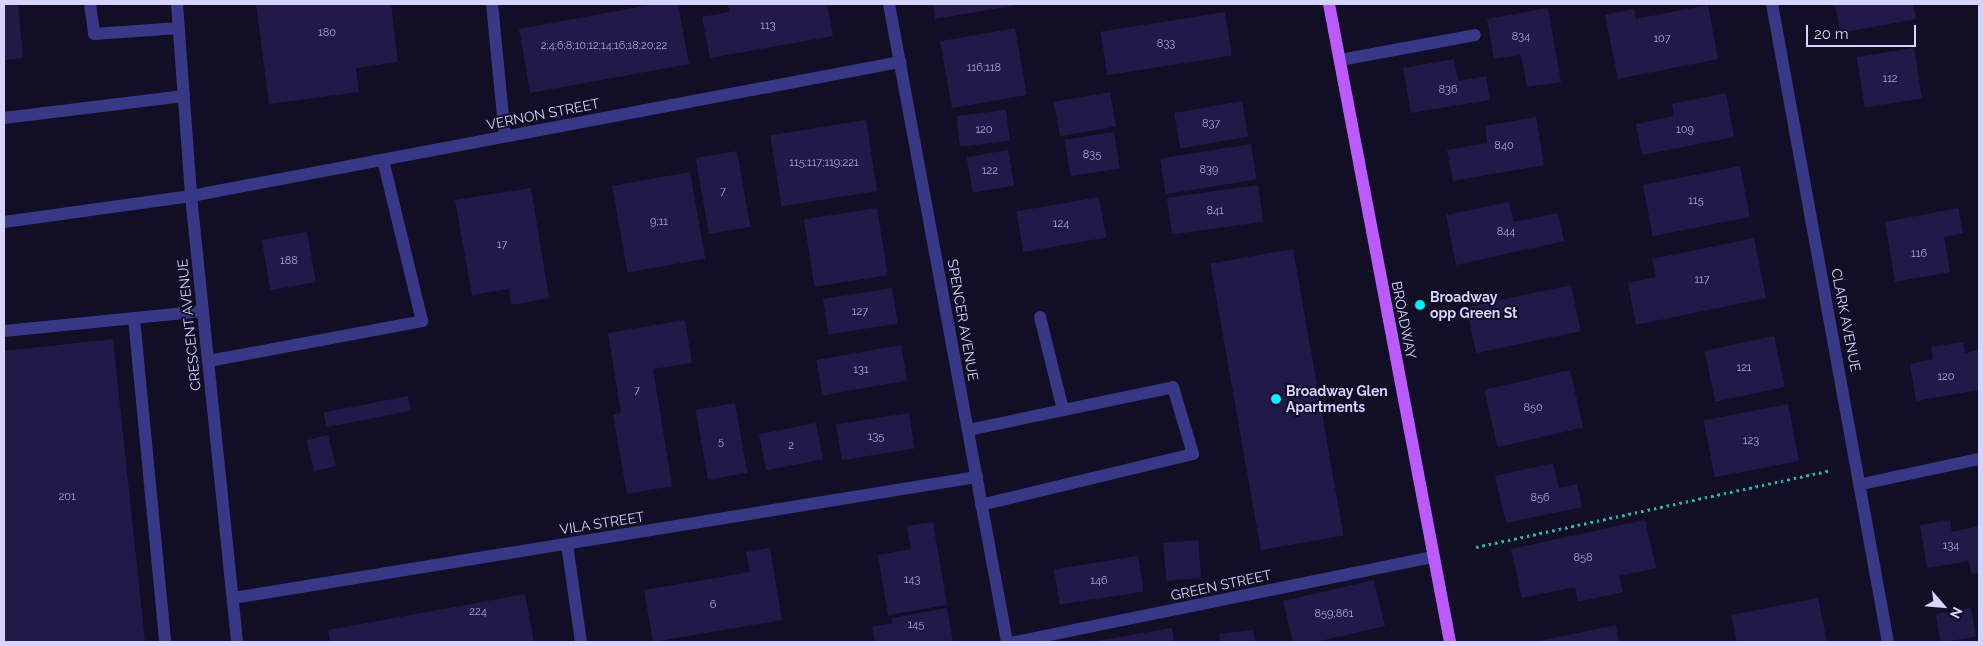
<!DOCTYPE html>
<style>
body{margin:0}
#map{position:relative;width:1983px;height:646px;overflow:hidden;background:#110e26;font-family:Raleway,sans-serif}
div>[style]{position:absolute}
.building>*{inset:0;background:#211a48;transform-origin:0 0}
.path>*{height:3px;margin-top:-1.5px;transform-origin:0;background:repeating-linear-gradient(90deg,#2bbbac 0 2.5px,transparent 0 6.5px)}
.service>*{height:12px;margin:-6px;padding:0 6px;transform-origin:6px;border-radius:6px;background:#383887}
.minor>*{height:12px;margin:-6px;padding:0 6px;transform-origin:6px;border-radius:6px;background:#383887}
.tertiary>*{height:12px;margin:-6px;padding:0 6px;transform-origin:6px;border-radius:6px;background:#383887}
.primary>*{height:12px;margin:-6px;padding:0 6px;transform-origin:6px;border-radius:6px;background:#ba5aff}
.dots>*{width:14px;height:14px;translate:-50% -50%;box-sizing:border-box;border:2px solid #110e26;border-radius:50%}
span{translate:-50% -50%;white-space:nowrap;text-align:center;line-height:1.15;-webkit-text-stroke:4px #110e26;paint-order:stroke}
.number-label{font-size:11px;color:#a9a5d1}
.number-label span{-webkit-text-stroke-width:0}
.street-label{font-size:14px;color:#d6d3ff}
.poi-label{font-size:14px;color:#d6d3ff;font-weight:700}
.left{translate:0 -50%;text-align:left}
.frame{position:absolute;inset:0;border:5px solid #d6d3ff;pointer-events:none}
.north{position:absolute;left:1918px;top:581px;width:50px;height:50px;-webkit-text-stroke:4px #110e26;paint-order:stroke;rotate:117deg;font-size:14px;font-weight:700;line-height:20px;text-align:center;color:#d6d3ff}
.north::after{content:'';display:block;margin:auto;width:18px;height:22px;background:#d6d3ff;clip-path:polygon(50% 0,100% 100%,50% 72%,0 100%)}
.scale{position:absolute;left:1806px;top:25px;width:110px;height:22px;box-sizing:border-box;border:2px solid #d6d3ff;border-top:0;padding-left:6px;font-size:15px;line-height:18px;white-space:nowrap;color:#d6d3ff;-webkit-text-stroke:4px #110e26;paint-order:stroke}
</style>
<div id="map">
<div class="building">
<i style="clip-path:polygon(4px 4px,18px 4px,23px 58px,4px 60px)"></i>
<i style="clip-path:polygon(256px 4px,391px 4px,398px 62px,356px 68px,359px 92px,269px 104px)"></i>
<i style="clip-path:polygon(655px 4px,678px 4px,689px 64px,530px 93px,519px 29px)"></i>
<i style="clip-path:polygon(728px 4px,827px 4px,833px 36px,710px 58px,702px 17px,729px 12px)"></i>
<i style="clip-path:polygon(933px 4px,1017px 4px,1017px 5px,935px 19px)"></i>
<i style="clip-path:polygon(1835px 4px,1913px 4px,1916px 19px,1840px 33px)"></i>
<i style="clip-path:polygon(1708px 5px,1718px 59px,1618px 79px,1605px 15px,1634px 9px,1636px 19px)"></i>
<i style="clip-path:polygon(1548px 8px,1561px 82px,1527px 87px,1521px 55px,1494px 59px,1487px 19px)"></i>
<i style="left:1225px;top:12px;width:44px;height:126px;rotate:81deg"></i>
<i style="left:1015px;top:28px;width:68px;height:76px;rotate:80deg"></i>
<i style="left:1914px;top:48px;width:51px;height:58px;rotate:81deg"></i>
<i style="clip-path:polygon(1454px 59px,1458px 81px,1486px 76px,1490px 100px,1411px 113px,1403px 68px)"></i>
<i style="left:1110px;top:92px;width:35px;height:57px;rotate:80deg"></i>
<i style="clip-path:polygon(1726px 93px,1734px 137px,1642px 155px,1636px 124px,1674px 116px,1672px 104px)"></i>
<i style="left:1242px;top:101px;width:36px;height:69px;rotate:80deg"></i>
<i style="left:1006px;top:110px;width:31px;height:50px;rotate:83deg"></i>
<i style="clip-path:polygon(1536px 117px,1544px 165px,1453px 181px,1447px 150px,1487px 143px,1485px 126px)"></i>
<i style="left:866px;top:120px;width:72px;height:97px;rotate:81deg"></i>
<i style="left:1114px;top:132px;width:37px;height:50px;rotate:81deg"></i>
<i style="left:1251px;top:144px;width:36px;height:92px;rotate:81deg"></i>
<i style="left:1008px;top:150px;width:36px;height:42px;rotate:80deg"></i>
<i style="left:737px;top:151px;width:77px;height:42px;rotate:80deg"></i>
<i style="left:1740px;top:166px;width:52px;height:99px;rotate:79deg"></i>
<i style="left:690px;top:172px;width:88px;height:79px;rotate:80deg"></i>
<i style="left:1258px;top:185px;width:37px;height:92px;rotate:82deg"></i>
<i style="clip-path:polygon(531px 188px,549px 298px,511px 305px,509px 289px,472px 295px,455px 200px)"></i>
<i style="left:1099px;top:197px;width:41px;height:84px;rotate:80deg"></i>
<i style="clip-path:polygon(1509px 202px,1514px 222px,1558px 213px,1564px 241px,1456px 265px,1446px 215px)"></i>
<i style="left:877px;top:208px;width:68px;height:74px;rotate:81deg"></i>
<i style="clip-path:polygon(1958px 208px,1963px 233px,1944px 237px,1950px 272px,1895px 282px,1885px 222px)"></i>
<i style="left:307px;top:232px;width:51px;height:46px;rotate:80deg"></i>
<i style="clip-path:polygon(1754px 238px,1766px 298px,1636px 325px,1628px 283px,1656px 277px,1652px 259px)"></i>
<i style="left:1293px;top:249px;width:291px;height:84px;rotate:80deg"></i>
<i style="left:1571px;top:285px;width:47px;height:107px;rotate:78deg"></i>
<i style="left:892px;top:288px;width:36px;height:70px;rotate:81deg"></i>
<i style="clip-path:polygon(685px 320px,692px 363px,653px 369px,672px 486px,627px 494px,613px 415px,621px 413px,608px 333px)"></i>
<i style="left:1774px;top:336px;width:52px;height:71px;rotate:78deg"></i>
<i style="clip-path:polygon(113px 339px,145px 642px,4px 642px,4px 351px)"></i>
<i style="clip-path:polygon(1963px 342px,1965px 353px,1979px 350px,1979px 390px,1916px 401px,1910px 364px,1933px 359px,1931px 347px)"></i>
<i style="left:901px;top:345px;width:36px;height:86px;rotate:80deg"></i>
<i style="left:1570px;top:370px;width:59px;height:88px;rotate:77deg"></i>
<i style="left:408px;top:396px;width:15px;height:86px;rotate:79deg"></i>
<i style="left:735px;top:403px;width:71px;height:40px;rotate:80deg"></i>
<i style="left:1788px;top:404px;width:58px;height:86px;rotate:79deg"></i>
<i style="left:909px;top:413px;width:36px;height:74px;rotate:81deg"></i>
<i style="left:816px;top:423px;width:37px;height:58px;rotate:79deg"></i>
<i style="left:328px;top:435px;width:32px;height:22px;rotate:76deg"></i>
<i style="clip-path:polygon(1553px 463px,1559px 488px,1577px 484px,1582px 507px,1506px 523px,1495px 476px)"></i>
<i style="clip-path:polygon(1645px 520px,1656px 568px,1619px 576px,1623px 592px,1578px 602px,1575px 587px,1522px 598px,1511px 549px)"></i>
<i style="clip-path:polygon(1950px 520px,1952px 532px,1979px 526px,1979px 573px,1971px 574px,1969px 561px,1927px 568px,1920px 525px)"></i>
<i style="clip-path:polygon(933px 522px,947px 605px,888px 615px,878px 555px,911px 549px,907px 526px)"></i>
<i style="left:1198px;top:540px;width:38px;height:35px;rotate:85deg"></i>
<i style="clip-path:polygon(770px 548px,782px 620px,653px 642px,644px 590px,750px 572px,746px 552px)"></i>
<i style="left:1138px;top:556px;width:36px;height:85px;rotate:81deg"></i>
<i style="clip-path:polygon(1374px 580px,1385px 626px,1316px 642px,1293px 642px,1283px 601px)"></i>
<i style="clip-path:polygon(525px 594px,534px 642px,330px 642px,328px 630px)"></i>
<i style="clip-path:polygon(1818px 598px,1827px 642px,1737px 642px,1731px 615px)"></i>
<i style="clip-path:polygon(947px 608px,953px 642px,875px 642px,872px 627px,892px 623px,892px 618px)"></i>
<i style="left:1971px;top:608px;width:29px;height:36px;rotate:80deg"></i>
<i style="clip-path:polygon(1616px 625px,1619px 642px,1539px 642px,1539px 641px)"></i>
<i style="clip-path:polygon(1172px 628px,1174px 642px,1096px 642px,1096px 641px)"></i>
<i style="clip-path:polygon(1253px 630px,1255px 642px,1220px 642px,1219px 634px)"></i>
</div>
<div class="path">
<i style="left:1476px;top:547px;width:364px;rotate:-12.2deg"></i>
</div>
<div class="service">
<i style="left:90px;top:4px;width:30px;rotate:82deg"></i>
<i style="left:94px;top:34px;width:85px;rotate:-4deg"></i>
<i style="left:492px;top:4px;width:133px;rotate:84.4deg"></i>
<i style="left:1340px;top:60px;width:137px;rotate:-10.5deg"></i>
<i style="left:4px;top:118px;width:181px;rotate:-7deg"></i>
<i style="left:4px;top:222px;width:189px;rotate:-7.9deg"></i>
<i style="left:1040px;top:317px;width:96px;rotate:76.1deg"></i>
<i style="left:134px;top:318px;width:325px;rotate:84.5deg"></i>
<i style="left:4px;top:331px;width:200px;rotate:-5.7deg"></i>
<i style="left:209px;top:361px;width:217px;rotate:-10.6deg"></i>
<i style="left:422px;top:321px;width:166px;rotate:-103.6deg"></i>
<i style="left:968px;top:430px;width:209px;rotate:-11.8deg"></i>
<i style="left:1173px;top:387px;width:70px;rotate:73.4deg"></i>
<i style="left:1193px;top:454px;width:218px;rotate:166.5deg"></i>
</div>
<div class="minor">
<i style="left:889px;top:4px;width:649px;rotate:79.52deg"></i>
<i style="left:1772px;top:4px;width:648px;rotate:79.7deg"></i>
<i style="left:191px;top:196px;width:722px;rotate:-10.7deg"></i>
<i style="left:1862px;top:484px;width:120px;rotate:-12.1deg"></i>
<i style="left:567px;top:544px;width:99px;rotate:81.9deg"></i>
<i style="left:233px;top:598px;width:754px;rotate:-9.24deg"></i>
<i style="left:1015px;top:642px;width:428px;rotate:-11.5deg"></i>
</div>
<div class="tertiary">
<i style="left:177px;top:4px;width:193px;rotate:85.8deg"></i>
<i style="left:191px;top:196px;width:448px;rotate:84.1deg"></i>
</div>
<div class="primary">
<i style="left:1329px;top:4px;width:649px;rotate:79.26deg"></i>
</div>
<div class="dots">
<i style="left:1420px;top:305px;background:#00f1fe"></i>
<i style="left:1276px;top:399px;background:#00f1fe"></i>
</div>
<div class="number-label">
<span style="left:768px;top:26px">113</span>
<span style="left:327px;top:33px">180</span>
<span style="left:1521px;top:37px">834</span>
<span style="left:1662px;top:39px">107</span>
<span style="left:1166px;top:44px">833</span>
<span style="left:604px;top:46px">2;4;6;8;10;12;14;16;18;20;22</span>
<span style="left:984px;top:68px">116;118</span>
<span style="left:1890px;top:79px">112</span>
<span style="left:1448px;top:90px">836</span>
<span style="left:1211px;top:124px">837</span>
<span style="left:984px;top:130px">120</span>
<span style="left:1685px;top:130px">109</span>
<span style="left:1504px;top:146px">840</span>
<span style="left:1092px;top:155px">835</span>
<span style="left:824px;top:163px">115;117;119;221</span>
<span style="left:1209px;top:170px">839</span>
<span style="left:990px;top:171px">122</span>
<span style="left:723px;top:192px">7</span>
<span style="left:1696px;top:201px">115</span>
<span style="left:1215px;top:211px">841</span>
<span style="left:659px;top:222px">9;11</span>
<span style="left:1061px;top:224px">124</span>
<span style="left:1506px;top:232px">844</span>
<span style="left:502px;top:245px">17</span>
<span style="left:1919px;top:254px">116</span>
<span style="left:289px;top:261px">188</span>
<span style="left:1702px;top:280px">117</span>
<span style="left:860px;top:312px">127</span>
<span style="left:1744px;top:368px">121</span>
<span style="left:861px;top:370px">131</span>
<span style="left:1946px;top:377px">120</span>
<span style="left:637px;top:391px">7</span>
<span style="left:1533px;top:408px">850</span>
<span style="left:876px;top:437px">135</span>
<span style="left:1751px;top:441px">123</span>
<span style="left:721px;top:442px">5</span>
<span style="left:791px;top:446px">2</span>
<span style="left:67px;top:497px">201</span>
<span style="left:1540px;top:498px">856</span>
<span style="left:1951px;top:546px">134</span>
<span style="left:1583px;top:558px">858</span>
<span style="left:912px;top:580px">143</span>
<span style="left:1099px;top:581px">146</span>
<span style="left:713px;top:605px">6</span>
<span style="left:478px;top:612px">224</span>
<span style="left:1334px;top:614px">859;861</span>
<span style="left:916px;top:625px">145</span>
</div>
<div class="street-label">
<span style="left:543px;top:114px;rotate:-11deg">VERNON STREET</span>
<span style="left:963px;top:320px;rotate:80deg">SPENCER AVENUE</span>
<span style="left:1404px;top:320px;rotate:79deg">BROADWAY</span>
<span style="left:1846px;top:320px;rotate:79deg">CLARK AVENUE</span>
<span style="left:189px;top:325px;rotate:-96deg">CRESCENT AVENUE</span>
<span style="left:602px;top:523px;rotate:-9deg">VILA STREET</span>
<span style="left:1221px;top:585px;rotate:-12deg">GREEN STREET</span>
</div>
<div class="poi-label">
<span class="left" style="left:1430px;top:305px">Broadway<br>opp Green St</span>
<span class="left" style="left:1286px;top:399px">Broadway Glen<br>Apartments</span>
</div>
<div class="frame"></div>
<div class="north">N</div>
<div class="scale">20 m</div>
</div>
